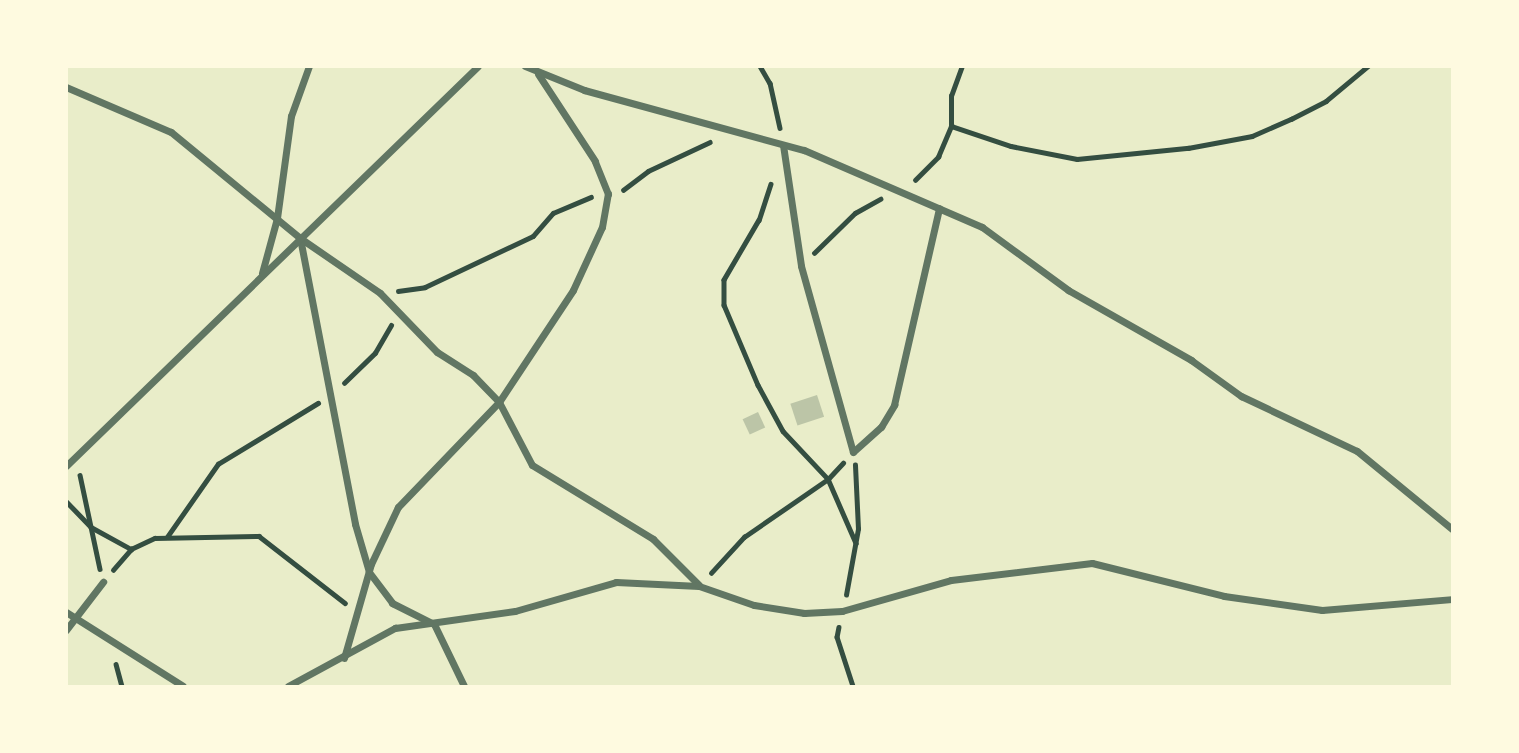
<!DOCTYPE html>
<style>
body{margin:0}
#map{position:relative;width:1519px;height:753px;overflow:hidden;background:#e9edc9;font-family:Helvetica,sans-serif}
div>[style]{position:absolute}
.building>*{inset:0;background:#bcc5a7;transform-origin:0 0}
.path>*{height:4.5px;margin:-2.25px;padding:0 2.25px;transform-origin:2.25px;border-radius:2.25px;background:#344e41}
.minor>*{height:7px;margin:-3.5px;padding:0 3.5px;transform-origin:3.5px;border-radius:3.5px;background:#617663}
span{translate:-50% -50%;white-space:nowrap;text-align:center;line-height:1.15;-webkit-text-stroke:5px #fefae0;paint-order:stroke}
.frame{position:absolute;inset:0;border:68px solid #fefae0;pointer-events:none}
</style>
<div id="map">
<div class="building">
<i style="left:817px;top:395px;width:23px;height:28px;rotate:72deg"></i>
<i style="left:758px;top:412px;width:17px;height:17px;rotate:65deg"></i>
</div>
<div class="path">
<i style="left:760px;top:66px;width:20px;rotate:60deg"></i>
<i style="left:770px;top:83px;width:46px;rotate:77.5deg"></i>
<i style="left:951px;top:126px;width:63px;rotate:18.4deg"></i>
<i style="left:1011px;top:146px;width:67px;rotate:11.1deg"></i>
<i style="left:1077px;top:159px;width:112px;rotate:-5.7deg"></i>
<i style="left:1188px;top:148px;width:65px;rotate:-10.6deg"></i>
<i style="left:1252px;top:136px;width:43px;rotate:-23.6deg"></i>
<i style="left:1291px;top:119px;width:39px;rotate:-27deg"></i>
<i style="left:1326px;top:101px;width:55px;rotate:-39.8deg"></i>
<i style="left:915px;top:180px;width:33px;rotate:-45deg"></i>
<i style="left:938px;top:157px;width:34px;rotate:-67deg"></i>
<i style="left:951px;top:126px;width:30px;rotate:-90deg"></i>
<i style="left:951px;top:96px;width:32px;rotate:-70deg"></i>
<i style="left:771px;top:184px;width:38px;rotate:108deg"></i>
<i style="left:759px;top:220px;width:69px;rotate:120.3deg"></i>
<i style="left:724px;top:280px;width:25px;rotate:90deg"></i>
<i style="left:724px;top:305px;width:87px;rotate:67deg"></i>
<i style="left:758px;top:385px;width:52px;rotate:61.5deg"></i>
<i style="left:783px;top:431px;width:66px;rotate:46.8deg"></i>
<i style="left:828px;top:479px;width:70px;rotate:66.4deg"></i>
<i style="left:623px;top:190px;width:31px;rotate:-37deg"></i>
<i style="left:648px;top:171px;width:68px;rotate:-25.1deg"></i>
<i style="left:814px;top:253px;width:57px;rotate:-44.3deg"></i>
<i style="left:855px;top:213px;width:29px;rotate:-29deg"></i>
<i style="left:398px;top:291px;width:27px;rotate:-8deg"></i>
<i style="left:425px;top:287px;width:119px;rotate:-25.3deg"></i>
<i style="left:533px;top:236px;width:30px;rotate:-49deg"></i>
<i style="left:553px;top:213px;width:41px;rotate:-22.8deg"></i>
<i style="left:344px;top:383px;width:43px;rotate:-44.1deg"></i>
<i style="left:375px;top:353px;width:32px;rotate:-60deg"></i>
<i style="left:80px;top:475px;width:96px;rotate:78deg"></i>
<i style="left:66px;top:501px;width:36px;rotate:46deg"></i>
<i style="left:91px;top:527px;width:46px;rotate:28.8deg"></i>
<i style="left:167px;top:537px;width:89px;rotate:-55.1deg"></i>
<i style="left:218px;top:464px;width:117px;rotate:-31.4deg"></i>
<i style="left:113px;top:570px;width:28px;rotate:-49deg"></i>
<i style="left:131px;top:549px;width:26px;rotate:-25deg"></i>
<i style="left:155px;top:538px;width:104px;rotate:-1.1deg"></i>
<i style="left:259px;top:536px;width:109px;rotate:37.9deg"></i>
<i style="left:711px;top:573px;width:49px;rotate:-47.5deg"></i>
<i style="left:744px;top:537px;width:102px;rotate:-34.6deg"></i>
<i style="left:828px;top:479px;width:22px;rotate:-47deg"></i>
<i style="left:846px;top:595px;width:67px;rotate:-79.7deg"></i>
<i style="left:858px;top:529px;width:64px;rotate:-92.7deg"></i>
<i style="left:839px;top:627px;width:10px;rotate:101deg"></i>
<i style="left:837px;top:637px;width:52px;rotate:71.9deg"></i>
<i style="left:116px;top:664px;width:23px;rotate:75deg"></i>
</div>
<div class="minor">
<i style="left:525px;top:66px;width:64px;rotate:22.1deg"></i>
<i style="left:584px;top:90px;width:228px;rotate:15.3deg"></i>
<i style="left:804px;top:150px;width:194px;rotate:23.4deg"></i>
<i style="left:982px;top:227px;width:107px;rotate:36.2deg"></i>
<i style="left:1068px;top:290px;width:142px;rotate:29.6deg"></i>
<i style="left:1191px;top:360px;width:62px;rotate:35.8deg"></i>
<i style="left:1241px;top:396px;width:128px;rotate:25.4deg"></i>
<i style="left:1357px;top:451px;width:123px;rotate:39.4deg"></i>
<i style="left:66px;top:87px;width:114px;rotate:23.2deg"></i>
<i style="left:171px;top:132px;width:167px;rotate:39.4deg"></i>
<i style="left:300px;top:238px;width:97px;rotate:34.5deg"></i>
<i style="left:380px;top:293px;width:82px;rotate:46deg"></i>
<i style="left:437px;top:352px;width:43px;rotate:32.6deg"></i>
<i style="left:473px;top:375px;width:37px;rotate:46deg"></i>
<i style="left:499px;top:402px;width:71px;rotate:62.4deg"></i>
<i style="left:532px;top:465px;width:142px;rotate:31.4deg"></i>
<i style="left:653px;top:539px;width:65px;rotate:45deg"></i>
<i style="left:783px;top:145px;width:122px;rotate:81.5deg"></i>
<i style="left:801px;top:266px;width:193px;rotate:74.4deg"></i>
<i style="left:300px;top:238px;width:291px;rotate:79.1deg"></i>
<i style="left:355px;top:524px;width:50px;rotate:73.7deg"></i>
<i style="left:369px;top:572px;width:39px;rotate:53deg"></i>
<i style="left:392px;top:603px;width:47px;rotate:26.6deg"></i>
<i style="left:434px;top:624px;width:69px;rotate:64.2deg"></i>
<i style="left:262px;top:273px;width:57px;rotate:-74.7deg"></i>
<i style="left:277px;top:218px;width:103px;rotate:-82.2deg"></i>
<i style="left:291px;top:116px;width:53px;rotate:-70.2deg"></i>
<i style="left:853px;top:452px;width:38px;rotate:-42deg"></i>
<i style="left:881px;top:427px;width:26px;rotate:-59deg"></i>
<i style="left:894px;top:405px;width:202px;rotate:-77.1deg"></i>
<i style="left:66px;top:466px;width:574px;rotate:-44.15deg"></i>
<i style="left:66px;top:612px;width:138px;rotate:32.3deg"></i>
<i style="left:66px;top:630px;width:61px;rotate:-52.4deg"></i>
<i style="left:344px;top:658px;width:98px;rotate:-74deg"></i>
<i style="left:371px;top:564px;width:63px;rotate:-64.7deg"></i>
<i style="left:398px;top:507px;width:146px;rotate:-46.1deg"></i>
<i style="left:499px;top:402px;width:134px;rotate:-56.5deg"></i>
<i style="left:573px;top:290px;width:69px;rotate:-65.3deg"></i>
<i style="left:602px;top:227px;width:34px;rotate:-80deg"></i>
<i style="left:608px;top:194px;width:35px;rotate:-112deg"></i>
<i style="left:595px;top:161px;width:104px;rotate:-123.2deg"></i>
<i style="left:288px;top:686px;width:122px;rotate:-28.5deg"></i>
<i style="left:395px;top:628px;width:121px;rotate:-8.1deg"></i>
<i style="left:515px;top:611px;width:105px;rotate:-16deg"></i>
<i style="left:616px;top:582px;width:83px;rotate:2.8deg"></i>
<i style="left:699px;top:586px;width:58px;rotate:19.1deg"></i>
<i style="left:754px;top:605px;width:51px;rotate:9.1deg"></i>
<i style="left:804px;top:613px;width:38px;rotate:-3deg"></i>
<i style="left:842px;top:611px;width:113px;rotate:-15.9deg"></i>
<i style="left:951px;top:580px;width:142px;rotate:-6.9deg"></i>
<i style="left:1092px;top:563px;width:136px;rotate:14deg"></i>
<i style="left:1224px;top:596px;width:99px;rotate:8.1deg"></i>
<i style="left:1322px;top:610px;width:130px;rotate:-4.8deg"></i>
</div>
<div class="frame"></div>
</div>
